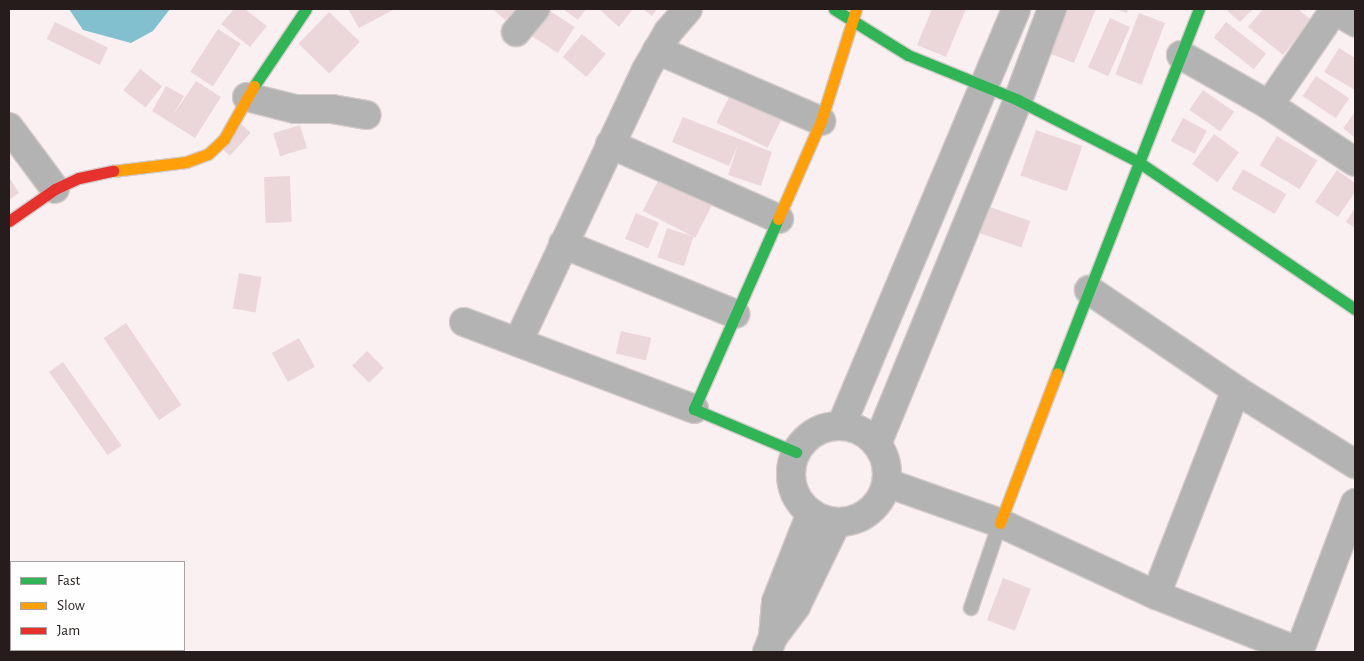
<!DOCTYPE html>
<style>
body{margin:0}
#map{position:relative;width:1364px;height:661px;overflow:hidden;background:#fbf0f1;font-family:"Alegreya Sans",sans-serif}
div>[style]{position:absolute}
.water>*{inset:0;background:#83c0cf}
.building>*{inset:0;background:#ebd7d9;transform-origin:0 0}
.roads{filter:drop-shadow(1px 0 #d4cbcb) drop-shadow(-1px 0 #d4cbcb) drop-shadow(0 1px #d4cbcb) drop-shadow(0 -1px #d4cbcb)}
.lane>*{height:14px;margin:-7px;padding:0 7px;transform-origin:7px;border-radius:7px;background:#b3b3b4}
.street>*{height:28px;margin:-14px;padding:0 14px;transform-origin:14px;border-radius:14px;background:#b3b3b4}
.street>.ring{margin:-14px;padding:0;box-sizing:content-box;background:none;border:28px solid #b3b3b4;border-radius:50%}
.fast>*{height:11px;margin:-5.5px;padding:0 5.5px;transform-origin:5.5px;border-radius:5.5px;background:#30b455}
.slow>*{height:11px;margin:-5.5px;padding:0 5.5px;transform-origin:5.5px;border-radius:5.5px;background:#ff9f0a}
.jam>*{height:11px;margin:-5.5px;padding:0 5.5px;transform-origin:5.5px;border-radius:5.5px;background:#e5322d}
span{translate:-50% -50%;white-space:nowrap;text-align:center;line-height:1.15;-webkit-text-stroke:4px #fefefe;paint-order:stroke}
.frame{position:absolute;inset:0;border:10px solid #261c1c;pointer-events:none}
.legend{position:absolute;left:10px;top:561px;width:175px;height:90px;box-sizing:border-box;background:#fefefe;border:1px solid #a8a4a4;margin:0;padding:6px 9px;list-style:none;font-size:15px;color:#261c1c}
.legend li{display:flex;align-items:center;gap:10px;height:25px}
.legend b{width:25px;border:1px solid #a8a4a4}
</style>
<div id="map">
<div class="water">
<i style="clip-path:polygon(69px 9px,170px 9px,153px 31px,131px 43px,83px 30px)"></i>
</div>
<div class="building">
<i style="clip-path:polygon(234px 9px,245px 9px,267px 26px,250px 47px,221px 24px)"></i>
<i style="clip-path:polygon(348px 9px,395px 9px,359px 28px)"></i>
<i style="clip-path:polygon(493px 9px,517px 9px,505px 20px)"></i>
<i style="left:547px;top:9px;width:33px;height:31px;rotate:33deg"></i>
<i style="clip-path:polygon(563px 9px,586px 9px,578px 20px)"></i>
<i style="clip-path:polygon(599px 9px,630px 9px,632px 10px,619px 27px)"></i>
<i style="clip-path:polygon(643px 9px,657px 9px,652px 16px)"></i>
<i style="clip-path:polygon(932px 9px,966px 9px,946px 57px,917px 45px)"></i>
<i style="clip-path:polygon(1066px 9px,1096px 9px,1074px 63px,1049px 53px)"></i>
<i style="clip-path:polygon(1115px 9px,1128px 9px,1127px 13px)"></i>
<i style="clip-path:polygon(1225px 9px,1253px 9px,1240px 22px)"></i>
<i style="clip-path:polygon(1263px 9px,1298px 9px,1311px 20px,1283px 55px,1248px 27px)"></i>
<i style="left:329px;top:12px;width:43px;height:44px;rotate:44deg"></i>
<i style="left:1139px;top:13px;width:28px;height:66px;rotate:21deg"></i>
<i style="left:1110px;top:18px;width:22px;height:54px;rotate:24deg"></i>
<i style="left:55px;top:22px;width:59px;height:19px;rotate:26deg"></i>
<i style="left:1226px;top:22px;width:51px;height:20px;rotate:38deg"></i>
<i style="left:218px;top:29px;width:27px;height:51px;rotate:33deg"></i>
<i style="left:582px;top:34px;width:31px;height:30px;rotate:40deg"></i>
<i style="clip-path:polygon(1339px 48px,1355px 58px,1355px 90px,1324px 72px)"></i>
<i style="left:140px;top:69px;width:28px;height:27px;rotate:38deg"></i>
<i style="left:1316px;top:76px;width:40px;height:24px;rotate:34deg"></i>
<i style="clip-path:polygon(196px 81px,221px 97px,195px 138px,152px 111px,166px 86px,184px 96px,173px 115px)"></i>
<i style="left:1203px;top:90px;width:38px;height:24px;rotate:35deg"></i>
<i style="left:730px;top:95px;width:57px;height:31px;rotate:26deg"></i>
<i style="clip-path:polygon(1355px 112px,1355px 138px,1343px 128px)"></i>
<i style="clip-path:polygon(683px 117px,772px 152px,761px 186px,728px 175px,738px 145px,729px 166px,672px 142px)"></i>
<i style="left:1183px;top:118px;width:27px;height:26px;rotate:28deg"></i>
<i style="left:241px;top:124px;width:13px;height:31px;rotate:42deg"></i>
<i style="left:300px;top:125px;width:24px;height:28px;rotate:73deg"></i>
<i style="left:1036px;top:130px;width:49px;height:48px;rotate:19deg"></i>
<i style="left:1214px;top:134px;width:31px;height:37px;rotate:36deg"></i>
<i style="left:1277px;top:136px;width:47px;height:34px;rotate:31deg"></i>
<i style="left:1243px;top:169px;width:50px;height:23px;rotate:30deg"></i>
<i style="clip-path:polygon(1337px 170px,1355px 183px,1355px 192px,1338px 217px,1315px 202px)"></i>
<i style="left:290px;top:176px;width:46px;height:26px;rotate:88deg"></i>
<i style="clip-path:polygon(9px 177px,19px 193px,9px 200px)"></i>
<i style="left:660px;top:177px;width:59px;height:38px;rotate:27deg"></i>
<i style="left:987px;top:206px;width:46px;height:28px;rotate:19deg"></i>
<i style="clip-path:polygon(1355px 208px,1355px 228px,1346px 222px)"></i>
<i style="left:636px;top:213px;width:25px;height:28px;rotate:23deg"></i>
<i style="left:667px;top:228px;width:28px;height:31px;rotate:18deg"></i>
<i style="left:239px;top:273px;width:23px;height:36px;rotate:10deg"></i>
<i style="left:126px;top:323px;width:99px;height:27px;rotate:56deg"></i>
<i style="left:621px;top:331px;width:31px;height:23px;rotate:13deg"></i>
<i style="left:299px;top:338px;width:33px;height:31px;rotate:61deg"></i>
<i style="left:367px;top:351px;width:24px;height:21px;rotate:45deg"></i>
<i style="left:63px;top:362px;width:102px;height:17px;rotate:55deg"></i>
<i style="left:1003px;top:578px;width:30px;height:45px;rotate:21deg"></i>
</div>
<div class="roads">
<div class="lane">
<i style="left:971px;top:608px;width:90px;rotate:-71.2deg"></i>
</div>
<div class="street">
<i style="left:1333px;top:9px;width:26px;rotate:31deg"></i>
<i style="left:516px;top:32px;width:30px;rotate:-50deg"></i>
<i style="left:657px;top:50px;width:179px;rotate:23.4deg"></i>
<i style="left:1181px;top:55px;width:101px;rotate:29.6deg"></i>
<i style="left:1269px;top:105px;width:103px;rotate:33.5deg"></i>
<i style="left:247px;top:97px;width:49px;rotate:14deg"></i>
<i style="left:295px;top:109px;width:37px"></i>
<i style="left:332px;top:109px;width:35px;rotate:10deg"></i>
<i style="left:1269px;top:105px;width:116px;rotate:-55.5deg"></i>
<i style="left:9px;top:127px;width:77px;rotate:53.4deg"></i>
<i style="left:610px;top:144px;width:185px;rotate:23.9deg"></i>
<i style="left:563px;top:244px;width:186px;rotate:22.1deg"></i>
<i style="left:1089px;top:290px;width:178px;rotate:34.2deg"></i>
<i style="left:1236px;top:390px;width:140px;rotate:31.9deg"></i>
<i style="left:464px;top:322px;width:246px;rotate:20.7deg"></i>
<i style="left:518px;top:342px;width:301px;rotate:-64.8deg"></i>
<i style="left:646px;top:70px;width:44px;rotate:-59.9deg"></i>
<i style="left:668px;top:32px;width:30px;rotate:-49deg"></i>
<i style="left:841px;top:426px;width:452px;rotate:-67.2deg"></i>
<i class="ring" style="left:791px;top:426px;width:68px;height:68px"></i>
<i style="left:877px;top:444px;width:372px;rotate:-67.7deg"></i>
<i style="left:1018px;top:100px;width:97px;rotate:-69.5deg"></i>
<i style="left:887px;top:483px;width:120px;rotate:19.5deg"></i>
<i style="left:1000px;top:523px;width:172px;rotate:24.8deg"></i>
<i style="left:1156px;top:595px;width:155px;rotate:21.6deg"></i>
<i style="left:1156px;top:595px;width:220px;rotate:-68.7deg"></i>
<i style="left:773px;top:637px;width:35px;rotate:-85deg"></i>
<i style="left:776px;top:602px;width:96px;rotate:-68.5deg"></i>
<i style="left:767px;top:652px;width:16px;rotate:-68deg"></i>
<i style="left:773px;top:637px;width:39px;rotate:-53deg"></i>
<i style="left:796px;top:606px;width:93px;rotate:-64deg"></i>
<i style="left:1299px;top:652px;width:159px;rotate:-69.4deg"></i>
</div>
<div class="fast">
<i style="left:834px;top:9px;width:87px;rotate:31.9deg"></i>
<i style="left:908px;top:55px;width:119px;rotate:22.2deg"></i>
<i style="left:1018px;top:100px;width:134px;rotate:27.1deg"></i>
<i style="left:1137px;top:161px;width:263px;rotate:34.2deg"></i>
<i style="left:254px;top:86px;width:93px;rotate:-56deg"></i>
<i style="left:778px;top:219px;width:208px;rotate:113.9deg"></i>
<i style="left:694px;top:409px;width:111px;rotate:22.9deg"></i>
<i style="left:1057px;top:373px;width:391px;rotate:-68.7deg"></i>
</div>
<div class="slow">
<i style="left:113px;top:171px;width:74px;rotate:-7deg"></i>
<i style="left:186px;top:162px;width:23px;rotate:-20deg"></i>
<i style="left:208px;top:154px;width:22px;rotate:-43deg"></i>
<i style="left:224px;top:139px;width:61px;rotate:-60.5deg"></i>
<i style="left:778px;top:219px;width:107px;rotate:-66.3deg"></i>
<i style="left:821px;top:121px;width:117px;rotate:-72.6deg"></i>
<i style="left:1000px;top:523px;width:160px;rotate:-69.2deg"></i>
</div>
<div class="jam">
<i style="left:9px;top:221px;width:56px;rotate:-34.8deg"></i>
<i style="left:55px;top:189px;width:26px;rotate:-25deg"></i>
<i style="left:79px;top:178px;width:35px;rotate:-12deg"></i>
</div>
</div>
<div class="frame"></div>
<ul class="legend">
<li><b style="height:6px;background:#30b455"></b>Fast</li>
<li><b style="height:6px;background:#ff9f0a"></b>Slow</li>
<li><b style="height:6px;background:#e5322d"></b>Jam</li>
</ul>
</div>
